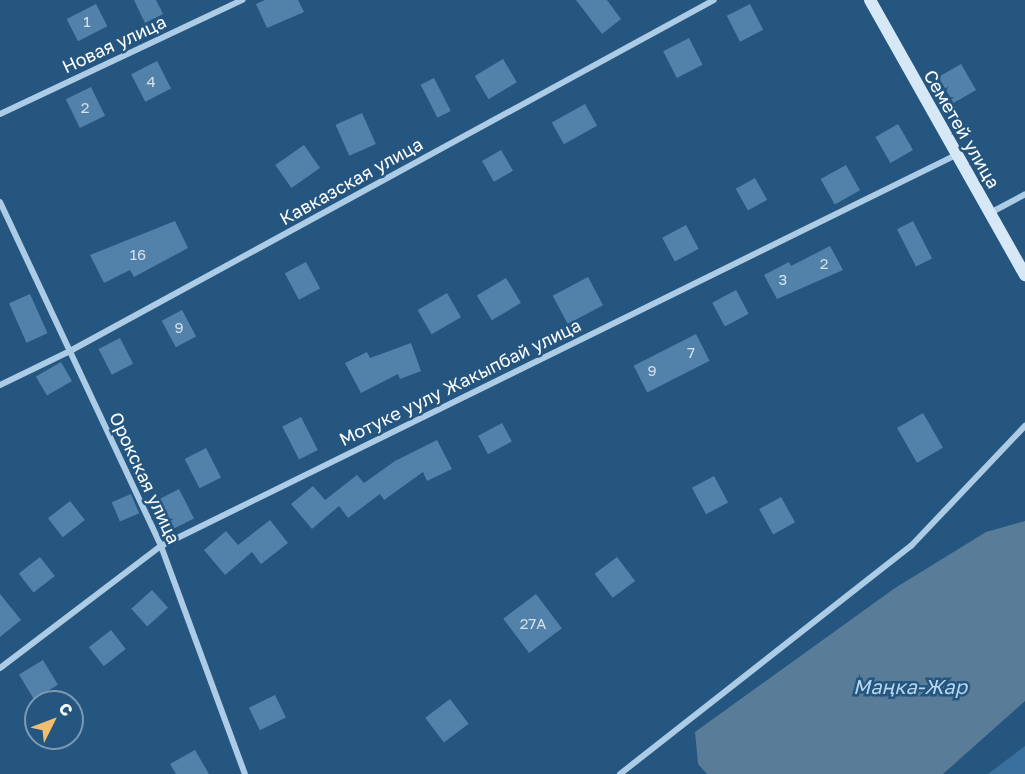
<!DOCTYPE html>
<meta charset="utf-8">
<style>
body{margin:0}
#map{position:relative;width:1025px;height:774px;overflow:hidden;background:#255680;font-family:"Golos Text",sans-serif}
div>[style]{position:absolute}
.green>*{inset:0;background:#3a709d}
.water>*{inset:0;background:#597c99}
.building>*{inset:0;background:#5282aa;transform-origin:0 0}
.street>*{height:6px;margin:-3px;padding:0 3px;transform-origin:3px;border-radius:3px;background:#accce6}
.secondary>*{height:12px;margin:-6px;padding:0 6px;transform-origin:6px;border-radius:6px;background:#d6e7f6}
span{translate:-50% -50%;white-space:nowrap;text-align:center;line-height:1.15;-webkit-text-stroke:5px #255680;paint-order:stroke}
.number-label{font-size:15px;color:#d4e0ea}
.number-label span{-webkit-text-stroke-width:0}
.street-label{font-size:18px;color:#fff}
.water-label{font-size:20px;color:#b7d6ee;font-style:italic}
.north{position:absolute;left:24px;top:690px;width:60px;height:60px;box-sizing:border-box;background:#255680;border:2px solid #7c9ab3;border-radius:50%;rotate:48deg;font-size:16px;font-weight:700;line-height:24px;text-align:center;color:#fff}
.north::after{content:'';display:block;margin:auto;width:21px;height:27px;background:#efbe71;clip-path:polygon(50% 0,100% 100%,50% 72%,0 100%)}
</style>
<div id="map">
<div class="green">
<i style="clip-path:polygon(1025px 746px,1025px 774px,988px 774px)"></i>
</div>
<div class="water">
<i style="clip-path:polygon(1025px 521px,1025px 701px,943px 774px,707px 774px,698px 764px,695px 732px,895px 588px,986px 532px)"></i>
</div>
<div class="building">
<i style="clip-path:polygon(134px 0,156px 0,163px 14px,145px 23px)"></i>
<i style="clip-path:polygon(265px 0,298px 0,304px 12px,267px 28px,256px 4px)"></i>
<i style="clip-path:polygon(576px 0,607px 0,621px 19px,602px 34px)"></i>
<i style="left:96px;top:4px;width:25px;height:33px;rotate:63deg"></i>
<i style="left:750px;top:4px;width:29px;height:26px;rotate:63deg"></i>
<i style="left:689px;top:38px;width:30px;height:29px;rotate:63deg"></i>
<i style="left:503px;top:59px;width:27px;height:33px;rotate:59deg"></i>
<i style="left:157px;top:61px;width:31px;height:29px;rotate:63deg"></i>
<i style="left:961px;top:64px;width:30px;height:26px;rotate:60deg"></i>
<i style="left:434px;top:78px;width:37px;height:15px;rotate:63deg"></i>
<i style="left:91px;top:87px;width:32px;height:28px;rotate:64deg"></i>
<i style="left:585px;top:104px;width:25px;height:38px;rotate:61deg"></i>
<i style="left:362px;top:113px;width:34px;height:29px;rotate:66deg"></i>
<i style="left:898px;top:124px;width:30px;height:26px;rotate:60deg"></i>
<i style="left:304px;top:145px;width:28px;height:35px;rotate:55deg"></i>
<i style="left:501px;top:150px;width:24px;height:22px;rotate:60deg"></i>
<i style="left:846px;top:165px;width:29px;height:29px;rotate:61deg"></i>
<i style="left:755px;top:178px;width:25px;height:22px;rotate:61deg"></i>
<i style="clip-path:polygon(175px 221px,188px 248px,134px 277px,130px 270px,104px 283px,90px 255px)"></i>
<i style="left:913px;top:221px;width:42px;height:18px;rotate:63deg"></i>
<i style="left:686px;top:225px;width:27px;height:27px;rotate:62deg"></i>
<i style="clip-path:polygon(830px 246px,843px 270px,777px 299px,764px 275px,789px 262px,791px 266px)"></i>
<i style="left:306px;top:262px;width:30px;height:24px;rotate:62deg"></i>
<i style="left:588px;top:277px;width:32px;height:40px;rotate:62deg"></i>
<i style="left:506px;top:278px;width:29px;height:34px;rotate:59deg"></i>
<i style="left:736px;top:290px;width:27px;height:27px;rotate:62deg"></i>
<i style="left:447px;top:293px;width:28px;height:34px;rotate:60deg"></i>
<i style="left:30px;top:294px;width:43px;height:23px;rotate:66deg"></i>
<i style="left:182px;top:310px;width:30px;height:23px;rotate:62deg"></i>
<i style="left:696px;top:334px;width:30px;height:70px;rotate:63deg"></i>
<i style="left:120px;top:338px;width:29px;height:24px;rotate:63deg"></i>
<i style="clip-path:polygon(411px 343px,421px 371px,400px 379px,398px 374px,361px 393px,345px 363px,367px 352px,370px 358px)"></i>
<i style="left:61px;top:362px;width:22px;height:29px;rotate:60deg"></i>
<i style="left:923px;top:413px;width:40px;height:30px;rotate:60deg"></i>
<i style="left:301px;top:417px;width:37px;height:21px;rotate:63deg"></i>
<i style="left:502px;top:423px;width:21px;height:27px;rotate:62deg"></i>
<i style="clip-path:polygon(437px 440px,452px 469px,427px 481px,423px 472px,384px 500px,380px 494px,348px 518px,339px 506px,312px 529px,291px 504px,313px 486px,325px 500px,357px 475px,364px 483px,395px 461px)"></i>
<i style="left:206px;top:448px;width:33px;height:24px;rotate:63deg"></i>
<i style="left:714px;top:476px;width:30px;height:25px;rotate:62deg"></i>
<i style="left:179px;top:489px;width:33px;height:24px;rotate:63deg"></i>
<i style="left:131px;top:494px;width:21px;height:21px;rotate:67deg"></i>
<i style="left:781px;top:497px;width:29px;height:25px;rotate:61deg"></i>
<i style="left:70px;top:501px;width:24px;height:28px;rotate:52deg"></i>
<i style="clip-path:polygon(270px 520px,288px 543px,261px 564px,252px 552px,225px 575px,204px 550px,226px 531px,238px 545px)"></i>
<i style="left:40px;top:557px;width:24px;height:27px;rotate:52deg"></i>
<i style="left:617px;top:557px;width:30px;height:28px;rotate:53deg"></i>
<i style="left:152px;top:590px;width:24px;height:28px;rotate:48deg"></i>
<i style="clip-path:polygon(0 594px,21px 620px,0 637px)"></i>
<i style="left:536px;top:594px;width:43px;height:41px;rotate:53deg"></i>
<i style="left:111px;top:630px;width:24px;height:28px;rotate:52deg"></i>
<i style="left:43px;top:660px;width:29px;height:28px;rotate:59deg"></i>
<i style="left:275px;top:695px;width:25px;height:29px;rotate:64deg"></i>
<i style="left:450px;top:699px;width:31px;height:31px;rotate:53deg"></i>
<i style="clip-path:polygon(195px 750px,209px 774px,176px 774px,170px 764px)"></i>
</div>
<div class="street">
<i style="left:0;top:114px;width:268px;rotate:-25.2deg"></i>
<i style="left:0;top:202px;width:380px;rotate:64.9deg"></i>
<i style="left:161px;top:546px;width:243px;rotate:69.8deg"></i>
<i style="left:990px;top:213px;width:40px;rotate:-28deg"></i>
<i style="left:0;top:385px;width:78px;rotate:-25.9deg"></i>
<i style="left:70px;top:351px;width:733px;rotate:-28.59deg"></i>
<i style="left:0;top:668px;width:202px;rotate:-37.2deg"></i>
<i style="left:161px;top:546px;width:884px;rotate:-26.19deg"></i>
<i style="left:620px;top:774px;width:370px;rotate:-38.1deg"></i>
<i style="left:911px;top:546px;width:166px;rotate:-46.5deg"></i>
</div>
<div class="secondary">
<i style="left:870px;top:0;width:316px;rotate:60.6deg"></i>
</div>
<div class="number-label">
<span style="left:87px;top:22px">1</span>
<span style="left:151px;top:82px">4</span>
<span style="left:85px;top:108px">2</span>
<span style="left:138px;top:255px">16</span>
<span style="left:824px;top:264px">2</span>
<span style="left:783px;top:280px">3</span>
<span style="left:179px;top:328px">9</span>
<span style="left:691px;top:353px">7</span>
<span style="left:652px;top:371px">9</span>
<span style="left:533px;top:624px">27А</span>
</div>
<div class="street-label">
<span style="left:114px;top:44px;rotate:-25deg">Новая улица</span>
<span style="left:962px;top:129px;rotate:60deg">Семетей улица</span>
<span style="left:351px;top:181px;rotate:-29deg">Кавказская улица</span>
<span style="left:460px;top:382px;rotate:-26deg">Мотуке уулу Жакыпбай улица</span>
<span style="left:145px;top:478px;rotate:65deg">Орокская улица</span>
</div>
<div class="water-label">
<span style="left:910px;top:686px">Маңка-Жар</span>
</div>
<div class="north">С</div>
</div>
